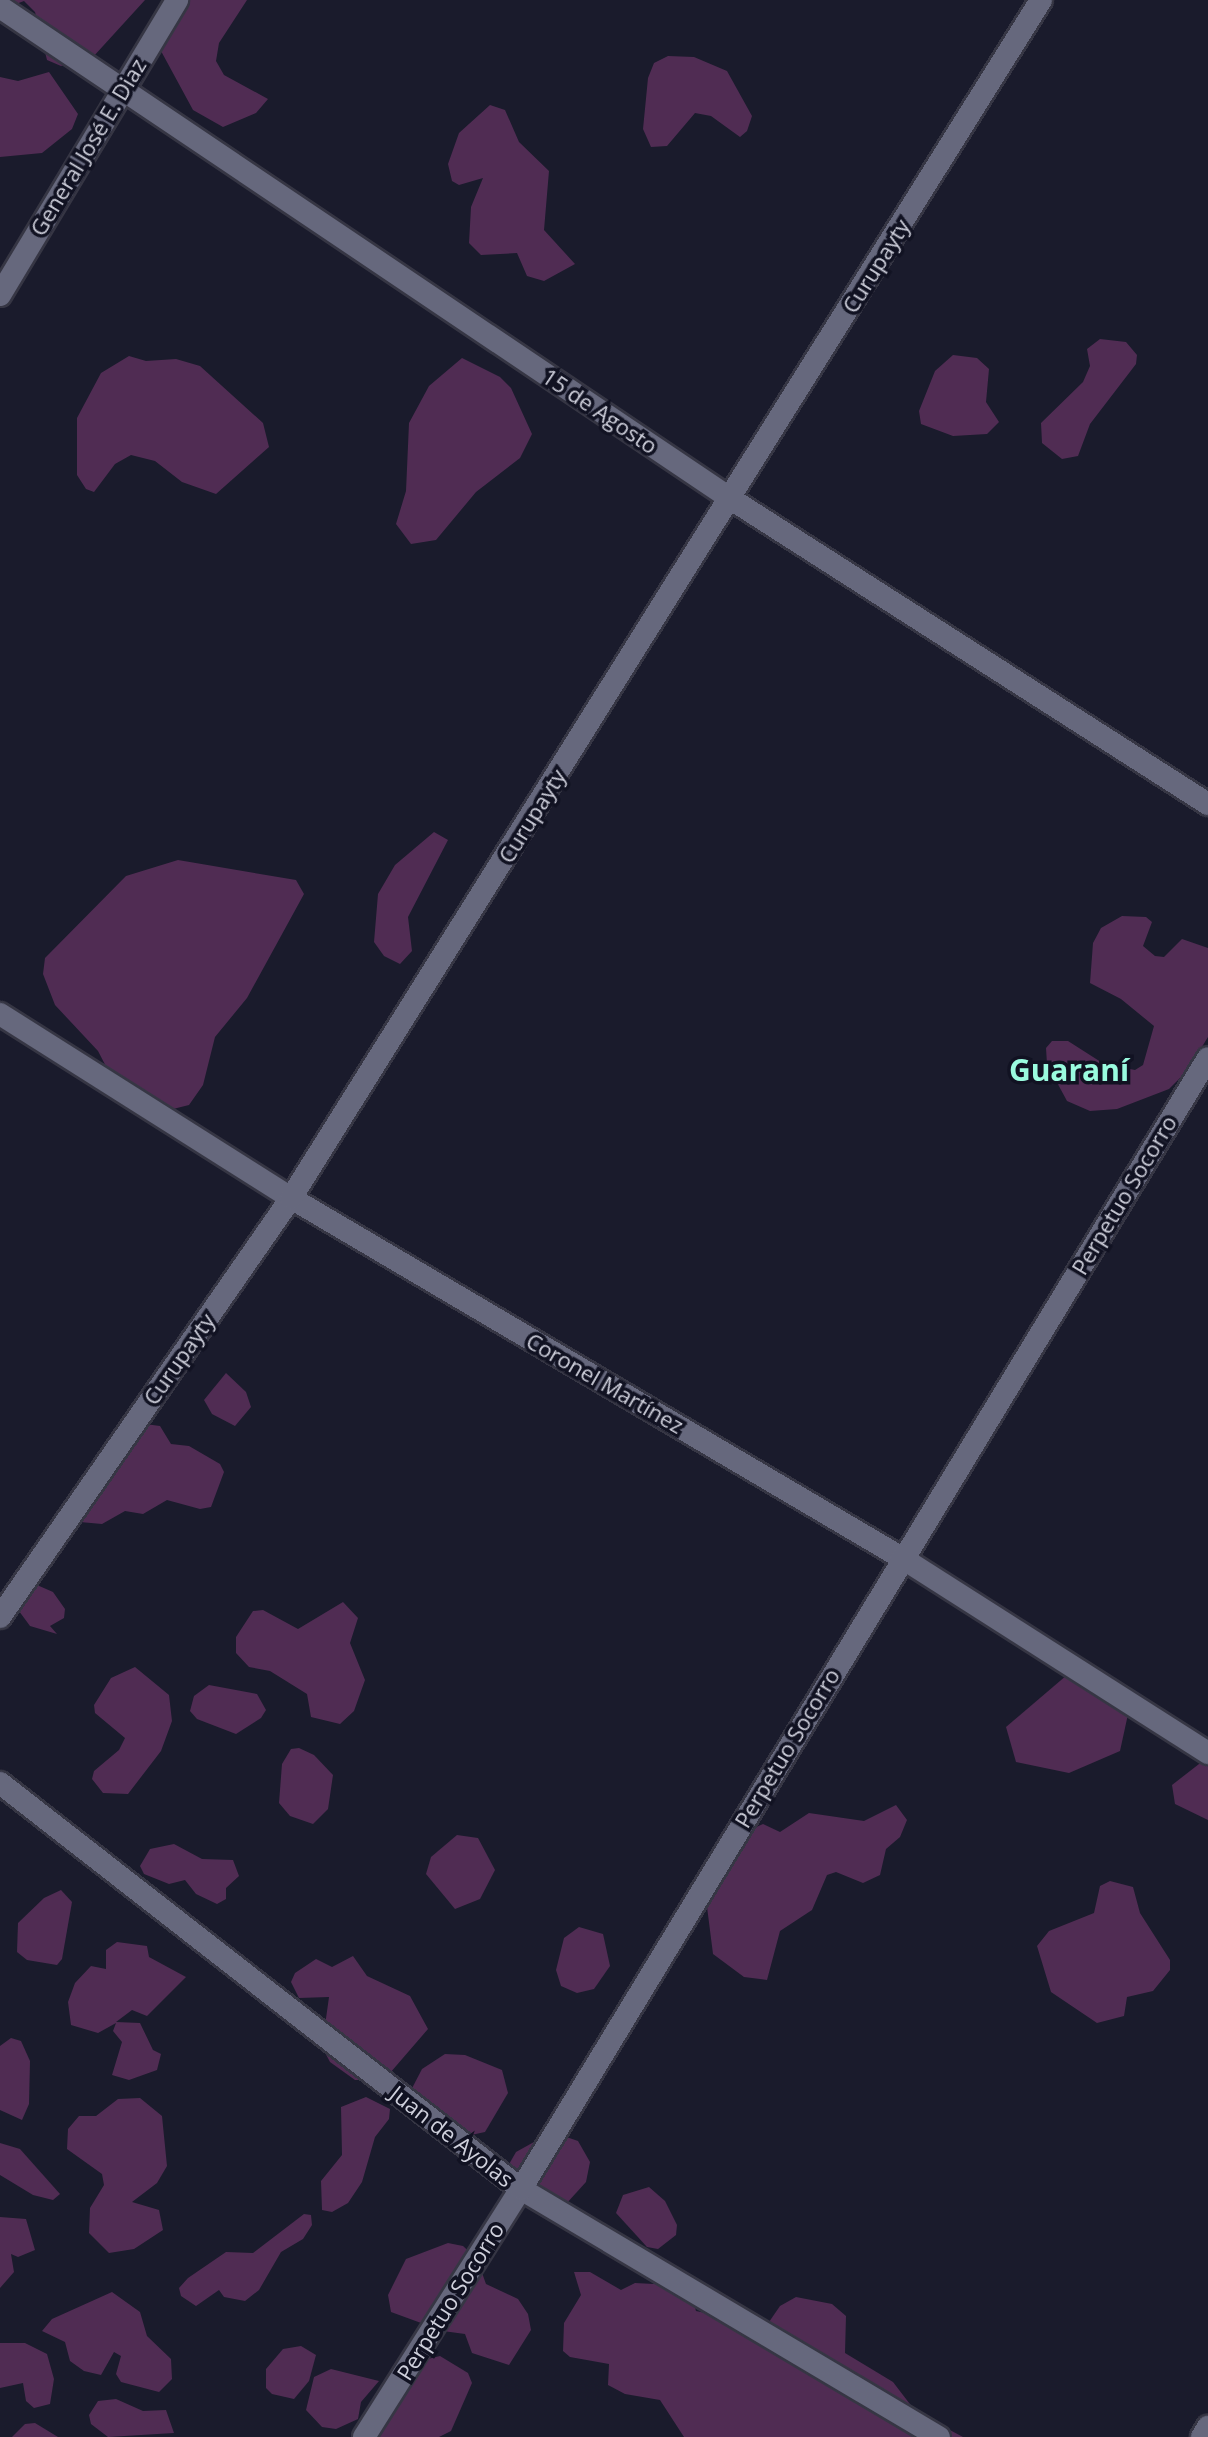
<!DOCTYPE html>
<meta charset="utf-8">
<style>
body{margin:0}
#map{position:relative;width:1208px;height:2437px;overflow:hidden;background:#1a1b2c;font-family:"Open Sans",sans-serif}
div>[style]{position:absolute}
.green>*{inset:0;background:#502c53}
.roads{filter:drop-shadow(2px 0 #363644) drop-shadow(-2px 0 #363644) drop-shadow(0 2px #363644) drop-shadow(0 -2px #363644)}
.minor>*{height:22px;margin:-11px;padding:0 11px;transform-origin:11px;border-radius:11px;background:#66687d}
span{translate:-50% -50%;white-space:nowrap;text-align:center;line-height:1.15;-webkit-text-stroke:7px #111222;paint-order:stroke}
.street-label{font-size:22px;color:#cfd0dc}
.district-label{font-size:30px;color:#9afbdf;font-weight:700}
</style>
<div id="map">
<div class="green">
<i style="clip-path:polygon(0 0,145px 0,93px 57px,61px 66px,47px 60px,35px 12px,24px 1px,0 10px)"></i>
<i style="clip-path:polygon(176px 0,247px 0,219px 43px,216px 61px,224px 75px,268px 99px,256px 113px,223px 127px,193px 110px,161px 51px,159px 35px)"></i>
<i style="clip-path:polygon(668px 56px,694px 57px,727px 71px,752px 116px,747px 131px,740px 137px,711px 116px,695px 113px,667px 146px,651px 147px,643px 129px,648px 78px,654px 63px)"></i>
<i style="clip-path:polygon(49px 72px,78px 114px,72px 129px,42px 153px,0 157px,0 77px,18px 81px)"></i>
<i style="clip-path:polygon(490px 105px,505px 110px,519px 142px,549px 171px,544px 230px,575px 264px,544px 281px,527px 276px,517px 253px,481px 255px,469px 243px,471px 207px,483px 178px,459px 185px,452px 181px,448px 164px,459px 133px)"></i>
<i style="clip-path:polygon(1100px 339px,1126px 342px,1137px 355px,1136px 364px,1090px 424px,1078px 456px,1062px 459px,1042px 443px,1041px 423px,1083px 382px,1090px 366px,1087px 349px)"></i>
<i style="clip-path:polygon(953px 355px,977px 358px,989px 369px,986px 402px,999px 422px,987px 434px,953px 436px,921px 424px,919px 411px,935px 371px)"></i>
<i style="clip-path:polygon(129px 356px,146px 361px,176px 359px,200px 366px,263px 423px,269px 447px,216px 494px,182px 482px,155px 461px,131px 455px,115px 464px,94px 492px,86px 489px,77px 475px,77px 418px,101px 373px)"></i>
<i style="clip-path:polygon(462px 358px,500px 377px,511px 388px,532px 434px,520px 458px,476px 492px,436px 540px,411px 544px,396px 524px,406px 491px,409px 423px,429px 386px)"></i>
<i style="clip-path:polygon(434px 832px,448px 840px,408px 917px,412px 951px,400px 964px,384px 956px,374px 942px,378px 894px,395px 865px)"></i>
<i style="clip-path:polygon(178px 860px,296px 880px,304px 894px,247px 998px,215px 1037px,203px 1085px,189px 1105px,173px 1109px,156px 1106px,113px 1080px,98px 1051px,55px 1005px,43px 974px,45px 958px,126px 876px)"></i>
<i style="clip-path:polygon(1122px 916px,1146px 917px,1152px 922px,1143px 946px,1155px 956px,1164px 957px,1182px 939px,1208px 948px,1208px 1037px,1187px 1071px,1169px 1089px,1117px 1109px,1090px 1111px,1067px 1101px,1047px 1064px,1046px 1048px,1052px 1041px,1068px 1041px,1104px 1064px,1135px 1070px,1143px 1065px,1154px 1026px,1121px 999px,1090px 983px,1093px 943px,1101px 928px)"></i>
<i style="clip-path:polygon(226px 1373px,246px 1392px,251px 1407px,235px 1426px,212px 1414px,204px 1400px)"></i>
<i style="clip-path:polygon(145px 1424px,160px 1426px,171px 1444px,189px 1446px,220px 1464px,224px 1472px,211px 1507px,200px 1509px,167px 1500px,143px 1514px,125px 1511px,102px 1524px,80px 1522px,74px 1516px,126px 1457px,136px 1427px)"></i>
<i style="clip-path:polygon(37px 1585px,53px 1592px,65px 1609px,64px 1618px,50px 1626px,57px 1634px,30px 1626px,16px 1607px,28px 1586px)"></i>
<i style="clip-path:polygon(343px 1602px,358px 1618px,350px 1643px,365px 1680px,354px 1711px,340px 1724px,311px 1717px,307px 1694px,270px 1671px,249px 1667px,236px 1653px,236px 1637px,253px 1611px,263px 1610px,298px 1629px)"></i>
<i style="clip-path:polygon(135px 1667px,169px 1695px,172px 1721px,161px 1751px,128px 1794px,103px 1793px,92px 1779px,94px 1771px,119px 1750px,125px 1738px,95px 1713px,94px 1705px,111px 1678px)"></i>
<i style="clip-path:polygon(1074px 1669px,1130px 1705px,1120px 1751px,1069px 1773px,1016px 1762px,1006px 1727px)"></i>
<i style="clip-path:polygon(209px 1685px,257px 1694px,266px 1710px,261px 1718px,236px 1734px,197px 1719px,190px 1711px,194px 1696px)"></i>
<i style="clip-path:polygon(299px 1748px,314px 1755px,333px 1775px,328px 1809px,313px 1824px,290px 1816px,279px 1803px,282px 1764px,291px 1749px)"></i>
<i style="clip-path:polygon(1208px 1757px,1208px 1820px,1175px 1804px,1172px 1785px)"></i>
<i style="clip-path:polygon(896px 1805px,907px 1820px,900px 1837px,886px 1849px,880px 1875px,863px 1883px,836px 1872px,827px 1875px,812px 1910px,780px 1931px,767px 1980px,744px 1977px,713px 1954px,706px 1899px,754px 1828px,763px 1824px,780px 1832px,809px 1813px,864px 1821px)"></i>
<i style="clip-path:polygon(457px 1835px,478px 1838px,495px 1870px,480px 1899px,455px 1909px,426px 1874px,431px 1857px)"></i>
<i style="clip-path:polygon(174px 1844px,202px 1859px,233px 1860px,239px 1876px,226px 1888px,226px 1899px,217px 1904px,196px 1894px,185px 1880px,169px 1884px,144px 1874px,140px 1866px,150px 1849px)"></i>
<i style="clip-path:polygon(1110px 1881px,1133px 1887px,1140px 1913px,1170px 1960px,1170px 1970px,1153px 1991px,1127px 1997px,1124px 2016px,1097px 2023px,1051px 1992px,1037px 1946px,1049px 1931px,1094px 1913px,1100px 1886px)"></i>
<i style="clip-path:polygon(61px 1890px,72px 1902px,62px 1959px,57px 1965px,27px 1960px,17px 1952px,18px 1923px,44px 1898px)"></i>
<i style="clip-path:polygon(579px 1927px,603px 1934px,610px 1966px,594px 1989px,577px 1993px,561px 1986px,556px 1970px,564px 1938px)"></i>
<i style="clip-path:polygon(117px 1942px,147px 1946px,149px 1957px,186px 1977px,147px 2016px,132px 2010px,116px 2022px,140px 2023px,153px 2050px,161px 2054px,157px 2070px,129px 2080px,112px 2075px,122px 2042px,113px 2031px,116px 2023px,98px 2033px,71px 2025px,68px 2002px,75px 1983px,91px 1966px,106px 1969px,106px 1950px)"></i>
<i style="clip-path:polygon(353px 1956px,367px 1976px,410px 1996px,428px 2029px,390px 2073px,374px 2080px,355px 2080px,330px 2062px,322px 2047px,329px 1997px,299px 1998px,291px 1982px,295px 1973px,316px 1959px,332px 1967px)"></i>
<i style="clip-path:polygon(11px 2038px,21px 2041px,30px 2061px,29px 2104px,22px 2120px,0 2110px,0 2046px)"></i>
<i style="clip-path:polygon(445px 2054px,465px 2055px,502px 2070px,508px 2093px,485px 2132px,462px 2137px,408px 2096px,422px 2069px)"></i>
<i style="clip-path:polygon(366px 2097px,390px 2109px,389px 2119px,375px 2137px,362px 2182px,348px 2203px,332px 2212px,322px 2210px,321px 2181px,342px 2155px,341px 2107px)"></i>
<i style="clip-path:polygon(140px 2098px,162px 2116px,167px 2166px,157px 2183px,132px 2202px,159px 2210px,163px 2230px,134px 2249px,109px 2253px,89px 2233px,90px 2208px,104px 2185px,102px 2174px,67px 2149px,68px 2129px,79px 2116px,96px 2116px,118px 2099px)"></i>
<i style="clip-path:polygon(552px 2132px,578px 2141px,590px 2162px,586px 2182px,566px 2204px,558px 2205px,508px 2166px,516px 2152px)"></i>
<i style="clip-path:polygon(0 2143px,20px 2149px,60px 2194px,53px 2200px,33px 2195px,0 2175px)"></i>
<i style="clip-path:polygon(649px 2187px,665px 2201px,677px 2225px,676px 2235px,658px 2249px,647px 2247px,616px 2213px,623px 2195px)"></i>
<i style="clip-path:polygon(304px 2214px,311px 2215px,312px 2225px,303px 2239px,281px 2252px,259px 2290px,245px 2301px,224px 2297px,219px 2290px,196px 2306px,181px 2296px,179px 2288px,188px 2278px,226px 2252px,253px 2253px)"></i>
<i style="clip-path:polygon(0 2217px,26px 2219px,35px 2250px,18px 2257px,11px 2254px,14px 2272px,0 2288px)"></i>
<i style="clip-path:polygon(448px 2243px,463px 2246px,477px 2259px,486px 2284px,518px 2299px,528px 2314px,531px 2330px,509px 2365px,472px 2353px,465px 2334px,443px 2331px,391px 2312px,388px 2295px,406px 2259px)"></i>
<i style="clip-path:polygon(574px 2272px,590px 2272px,621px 2290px,635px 2283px,673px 2285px,691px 2293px,696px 2311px,715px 2315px,769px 2322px,780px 2306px,796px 2297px,832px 2304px,846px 2316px,845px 2353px,893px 2382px,916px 2412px,963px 2437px,684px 2437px,660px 2400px,625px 2394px,608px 2385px,609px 2364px,570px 2357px,563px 2351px,564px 2323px,581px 2295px)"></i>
<i style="clip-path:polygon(112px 2292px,140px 2312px,147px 2336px,171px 2359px,172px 2379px,159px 2392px,121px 2382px,116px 2374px,121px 2356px,114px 2352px,101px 2375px,84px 2371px,70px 2361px,65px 2342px,42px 2331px,52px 2319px)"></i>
<i style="clip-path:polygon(0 2343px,25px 2343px,47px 2354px,54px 2379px,50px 2404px,34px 2408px,26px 2401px,23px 2383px,0 2388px)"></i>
<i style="clip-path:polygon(301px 2346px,316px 2355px,309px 2381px,294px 2399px,272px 2394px,266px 2388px,266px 2369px,283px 2349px)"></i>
<i style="clip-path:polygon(440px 2356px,468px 2373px,472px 2383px,451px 2431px,439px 2437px,363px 2437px,360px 2426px,367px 2411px,424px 2360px)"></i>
<i style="clip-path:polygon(331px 2369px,379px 2381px,361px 2402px,358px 2419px,336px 2429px,322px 2427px,306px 2410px,314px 2377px)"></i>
<i style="clip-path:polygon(116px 2399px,143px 2411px,166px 2410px,174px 2433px,108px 2437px,91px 2424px,89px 2415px,98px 2401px)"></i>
<i style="clip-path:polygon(35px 2423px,58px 2437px,12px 2437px,25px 2424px)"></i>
</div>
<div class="roads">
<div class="minor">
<i style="left:0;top:7px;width:881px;rotate:33.94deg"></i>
<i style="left:731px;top:499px;width:566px;rotate:32.6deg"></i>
<i style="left:0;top:295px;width:344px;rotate:-59deg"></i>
<i style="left:0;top:1014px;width:344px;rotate:32.3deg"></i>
<i style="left:291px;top:1198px;width:709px;rotate:30.51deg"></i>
<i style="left:902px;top:1558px;width:363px;rotate:32.5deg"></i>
<i style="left:0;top:1617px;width:510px;rotate:-55.22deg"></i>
<i style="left:291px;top:1198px;width:1413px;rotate:-57.95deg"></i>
<i style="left:0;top:1783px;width:661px;rotate:37.93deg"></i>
<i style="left:521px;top:2189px;width:486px;rotate:30.7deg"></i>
<i style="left:364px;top:2437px;width:294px;rotate:-57.7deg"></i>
<i style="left:521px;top:2189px;width:1323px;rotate:-58.72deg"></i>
<i style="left:1202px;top:2437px;width:12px;rotate:-59deg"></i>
</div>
</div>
<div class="street-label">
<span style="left:88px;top:147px;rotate:-59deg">General José E. Diaz</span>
<span style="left:876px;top:266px;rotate:-58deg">Curupayty</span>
<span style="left:600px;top:411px;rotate:34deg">15 de Agosto</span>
<span style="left:532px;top:816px;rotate:-58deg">Curupayty</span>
<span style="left:1124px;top:1195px;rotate:-59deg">Perpetuo Socorro</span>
<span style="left:179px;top:1359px;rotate:-55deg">Curupayty</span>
<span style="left:605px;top:1383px;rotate:30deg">Coronel Martínez</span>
<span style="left:787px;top:1748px;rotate:-59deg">Perpetuo Socorro</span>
<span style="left:452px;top:2136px;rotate:38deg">Juan de Ayolas</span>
<span style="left:450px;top:2301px;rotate:-58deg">Perpetuo Socorro</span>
</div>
<div class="district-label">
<span style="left:1069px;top:1070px">Guaraní</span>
</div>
</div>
